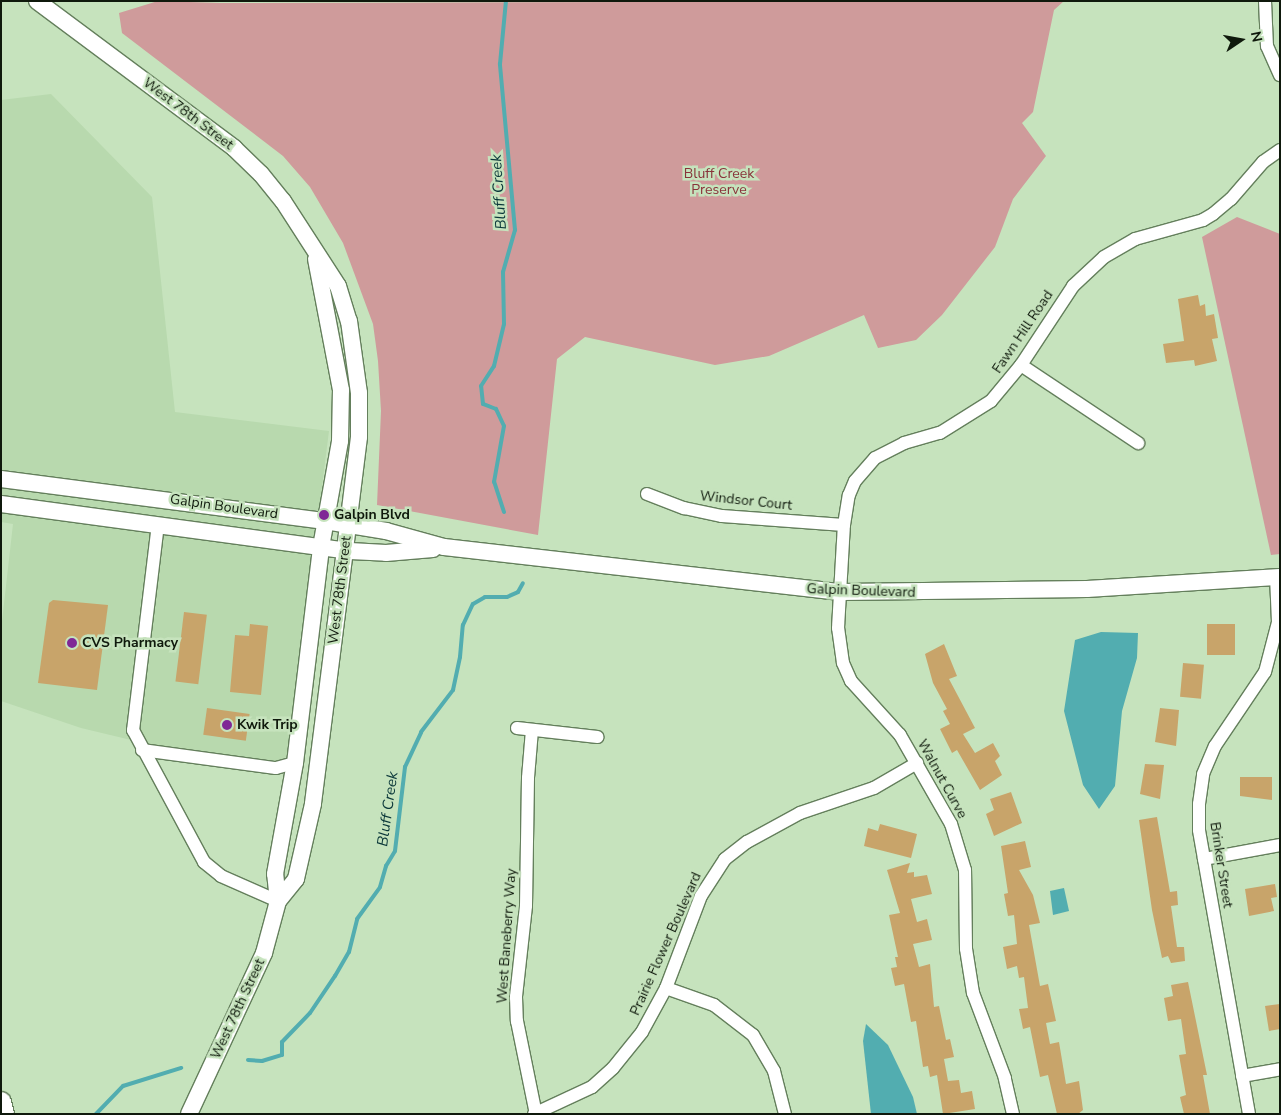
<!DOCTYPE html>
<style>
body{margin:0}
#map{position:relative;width:1281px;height:1115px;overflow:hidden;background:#c6e3bd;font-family:"Nunito Sans",sans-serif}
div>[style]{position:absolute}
.built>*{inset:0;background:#b8d9ae}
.green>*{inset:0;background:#cf9b9b}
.water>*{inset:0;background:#52adb0}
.stream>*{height:4px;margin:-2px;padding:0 2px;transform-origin:2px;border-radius:2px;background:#52adb0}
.building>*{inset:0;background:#c8a46a;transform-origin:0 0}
.roads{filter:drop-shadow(1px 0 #647f5c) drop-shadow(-1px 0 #647f5c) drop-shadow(0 1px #647f5c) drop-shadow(0 -1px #647f5c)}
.minor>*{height:12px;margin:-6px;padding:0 6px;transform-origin:6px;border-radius:6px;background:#fff}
.tertiary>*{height:16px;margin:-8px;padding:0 8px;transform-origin:8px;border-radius:8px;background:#fff}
.primary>*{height:20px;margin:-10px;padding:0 10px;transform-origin:10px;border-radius:10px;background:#fff}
.dots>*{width:14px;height:14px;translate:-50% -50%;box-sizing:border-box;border:2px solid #c6e3bd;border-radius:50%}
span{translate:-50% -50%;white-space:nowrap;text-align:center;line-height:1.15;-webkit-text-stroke:5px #c6e3bd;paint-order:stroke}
.street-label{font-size:14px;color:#0f190c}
.park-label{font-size:14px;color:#88333a}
.poi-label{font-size:14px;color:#0f190c;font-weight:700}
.left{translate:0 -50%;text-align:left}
.water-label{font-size:15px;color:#0a3739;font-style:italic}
.frame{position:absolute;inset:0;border:2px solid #0f190c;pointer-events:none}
.north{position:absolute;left:1216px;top:15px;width:50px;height:50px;-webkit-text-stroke:4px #c6e3bd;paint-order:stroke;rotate:78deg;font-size:14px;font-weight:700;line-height:20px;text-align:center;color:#0f190c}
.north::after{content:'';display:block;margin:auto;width:18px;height:22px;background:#0f190c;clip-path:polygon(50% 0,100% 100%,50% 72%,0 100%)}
</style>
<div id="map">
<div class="built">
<i style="clip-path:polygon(51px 94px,152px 197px,175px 412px,329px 431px,288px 756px,272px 764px,152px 745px,81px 728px,1px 701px,1px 630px,13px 524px,1px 522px,1px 100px)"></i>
</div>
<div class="green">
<i style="clip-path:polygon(158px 1px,220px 3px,1064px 1px,1054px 10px,1033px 112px,1022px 123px,1046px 156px,1013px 199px,995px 247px,942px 315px,916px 340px,878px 348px,864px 315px,769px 356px,715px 365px,585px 337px,557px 359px,538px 535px,377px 505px,381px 411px,378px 361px,373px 324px,343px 243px,310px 187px,283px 156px,122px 33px,119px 13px)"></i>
<i style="clip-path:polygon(1237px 217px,1280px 234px,1280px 554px,1271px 555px,1202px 237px)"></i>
</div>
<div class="water">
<i style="clip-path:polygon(1101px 632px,1138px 633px,1137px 658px,1122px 711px,1115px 786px,1099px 809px,1083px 785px,1064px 711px,1075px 640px)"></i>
<i style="clip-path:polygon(1064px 888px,1069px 911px,1053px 915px,1050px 891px)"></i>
<i style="clip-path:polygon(866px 1024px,888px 1045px,913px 1097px,917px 1114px,871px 1114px,863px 1041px)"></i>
</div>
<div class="stream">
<i style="left:504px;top:512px;width:32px;rotate:-108deg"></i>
<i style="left:494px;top:482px;width:57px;rotate:-79.9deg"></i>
<i style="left:504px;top:426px;width:19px;rotate:-115deg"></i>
<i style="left:496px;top:409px;width:14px;rotate:-159deg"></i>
<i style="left:483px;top:404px;width:18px;rotate:-96deg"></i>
<i style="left:481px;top:386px;width:24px;rotate:-57deg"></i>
<i style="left:494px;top:366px;width:43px;rotate:-76.6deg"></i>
<i style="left:504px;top:324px;width:52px;rotate:-91.1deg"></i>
<i style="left:503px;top:272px;width:44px;rotate:-74.1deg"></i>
<i style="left:515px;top:230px;width:167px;rotate:-95.2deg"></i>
<i style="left:500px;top:64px;width:63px;rotate:-84.6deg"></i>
<i style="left:248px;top:1060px;width:14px;rotate:4deg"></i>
<i style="left:262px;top:1061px;width:21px;rotate:-17deg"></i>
<i style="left:282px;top:1055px;width:13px;rotate:-90deg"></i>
<i style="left:282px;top:1042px;width:40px;rotate:-46deg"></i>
<i style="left:310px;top:1013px;width:45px;rotate:-56deg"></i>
<i style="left:335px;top:976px;width:28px;rotate:-60deg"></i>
<i style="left:349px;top:952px;width:34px;rotate:-76deg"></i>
<i style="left:357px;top:919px;width:39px;rotate:-54deg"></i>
<i style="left:380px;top:887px;width:22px;rotate:-74deg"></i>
<i style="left:386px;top:866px;width:17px;rotate:-59deg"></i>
<i style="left:395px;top:851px;width:85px;rotate:-83.2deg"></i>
<i style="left:405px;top:767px;width:38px;rotate:-65deg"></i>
<i style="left:421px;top:732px;width:53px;rotate:-52.7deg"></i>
<i style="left:453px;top:690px;width:34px;rotate:-78deg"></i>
<i style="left:460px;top:657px;width:32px;rotate:-85deg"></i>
<i style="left:463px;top:625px;width:23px;rotate:-65deg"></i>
<i style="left:473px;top:604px;width:14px;rotate:-30deg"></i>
<i style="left:485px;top:597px;width:22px"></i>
<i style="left:507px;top:597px;width:12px;rotate:-24deg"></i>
<i style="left:518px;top:592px;width:10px;rotate:-61deg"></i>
<i style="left:96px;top:1114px;width:39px;rotate:-46deg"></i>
<i style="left:123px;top:1086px;width:61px;rotate:-17.2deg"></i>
</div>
<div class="building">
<i style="clip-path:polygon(1198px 295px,1200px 306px,1205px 304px,1206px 316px,1214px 314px,1218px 338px,1212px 339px,1217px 361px,1195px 366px,1194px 360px,1166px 363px,1163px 344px,1184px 341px,1178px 299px)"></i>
<i style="clip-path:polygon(53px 600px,108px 605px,97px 690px,38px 683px,49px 603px)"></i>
<i style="left:184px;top:612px;width:23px;height:70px;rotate:7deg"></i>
<i style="clip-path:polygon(250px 624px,268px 626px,261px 695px,230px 692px,235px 635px,249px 636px)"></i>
<i style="left:1235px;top:624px;width:31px;height:28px;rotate:90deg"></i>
<i style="clip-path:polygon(944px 644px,957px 676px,949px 679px,975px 728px,963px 734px,975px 753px,993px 743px,1000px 756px,995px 761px,1002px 775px,980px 790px,957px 750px,952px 753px,940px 729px,950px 724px,943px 711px,947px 709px,933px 683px,925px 654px)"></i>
<i style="left:1183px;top:663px;width:21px;height:34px;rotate:5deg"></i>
<i style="left:207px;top:708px;width:43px;height:27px;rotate:8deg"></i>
<i style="clip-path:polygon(1160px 708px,1179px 710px,1176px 746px,1155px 742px)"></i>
<i style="clip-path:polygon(1145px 764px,1164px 765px,1160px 799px,1140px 794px)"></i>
<i style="clip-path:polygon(1240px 777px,1272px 777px,1272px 800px,1240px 796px)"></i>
<i style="clip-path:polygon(1011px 792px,1022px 823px,994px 836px,986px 814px,994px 810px,990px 799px)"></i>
<i style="clip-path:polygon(1157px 817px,1170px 892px,1177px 891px,1178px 905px,1171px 906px,1177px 947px,1184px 947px,1185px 961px,1171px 963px,1168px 956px,1162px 958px,1152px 910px,1139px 820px)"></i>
<i style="clip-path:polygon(880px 824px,917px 834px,911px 858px,864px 846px,868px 828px,878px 831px)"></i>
<i style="clip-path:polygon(1025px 841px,1031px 867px,1019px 870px,1033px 895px,1040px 923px,1029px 925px,1040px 986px,1048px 984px,1056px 1021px,1046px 1023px,1050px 1044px,1059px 1042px,1066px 1084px,1079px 1081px,1083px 1110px,1078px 1114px,1057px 1114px,1048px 1075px,1040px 1077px,1030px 1027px,1023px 1029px,1019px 1009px,1028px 1008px,1024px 977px,1019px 978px,1017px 966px,1007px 969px,1003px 947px,1017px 944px,1014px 915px,1008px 916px,1004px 894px,1008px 893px,1001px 846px)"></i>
<i style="clip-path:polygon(910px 863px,907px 873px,914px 872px,914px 877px,927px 875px,932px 894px,911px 899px,917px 922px,927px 919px,932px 940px,913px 944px,919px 967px,930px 964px,934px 1007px,939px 1006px,946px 1040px,950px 1039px,954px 1057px,944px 1059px,948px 1081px,959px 1080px,961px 1093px,972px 1091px,975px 1109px,943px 1114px,937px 1075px,930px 1077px,928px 1066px,923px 1067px,916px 1021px,911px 1022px,904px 984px,895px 986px,891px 968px,897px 967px,895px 957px,898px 957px,889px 915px,900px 913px,887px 870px)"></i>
<i style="clip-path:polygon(1275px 884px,1277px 897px,1271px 898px,1274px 911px,1249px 916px,1245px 889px)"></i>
<i style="clip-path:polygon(1188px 982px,1207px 1075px,1203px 1075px,1210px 1114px,1184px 1114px,1180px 1097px,1186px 1095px,1179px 1055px,1186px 1054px,1181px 1019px,1168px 1021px,1164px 998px,1173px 996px,1171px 985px)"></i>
<i style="clip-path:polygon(1280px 1004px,1280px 1029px,1269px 1031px,1265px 1006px)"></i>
</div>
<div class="roads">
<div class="minor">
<i style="left:1265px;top:1px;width:45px;rotate:87.5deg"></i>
<i style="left:1267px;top:46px;width:32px;rotate:66deg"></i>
<i style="left:1021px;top:365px;width:141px;rotate:33.7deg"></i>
<i style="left:647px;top:494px;width:40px;rotate:21deg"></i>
<i style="left:684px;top:508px;width:39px;rotate:12deg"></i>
<i style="left:722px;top:516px;width:122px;rotate:4.2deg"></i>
<i style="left:158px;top:524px;width:208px;rotate:96.9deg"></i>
<i style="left:133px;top:730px;width:150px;rotate:61.7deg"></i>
<i style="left:204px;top:862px;width:22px;rotate:39deg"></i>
<i style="left:221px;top:876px;width:62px;rotate:23.7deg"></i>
<i style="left:517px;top:728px;width:81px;rotate:6.4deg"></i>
<i style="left:532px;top:730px;width:48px;rotate:94.8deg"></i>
<i style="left:528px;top:778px;width:128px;rotate:90.9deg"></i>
<i style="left:526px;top:906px;width:92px;rotate:96.3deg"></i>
<i style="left:516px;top:997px;width:24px;rotate:88deg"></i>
<i style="left:517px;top:1021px;width:95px;rotate:78.5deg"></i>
<i style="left:142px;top:750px;width:135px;rotate:7.7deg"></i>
<i style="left:276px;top:768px;width:20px;rotate:-15deg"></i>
<i style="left:1204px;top:859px;width:77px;rotate:-10.4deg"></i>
<i style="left:666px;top:988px;width:51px;rotate:19.5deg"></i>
<i style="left:714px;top:1005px;width:49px;rotate:37.6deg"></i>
<i style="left:753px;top:1035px;width:42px;rotate:59.7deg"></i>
<i style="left:774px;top:1071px;width:44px;rotate:75.7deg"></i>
<i style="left:1242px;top:1076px;width:39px;rotate:-10deg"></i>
<i style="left:534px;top:1114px;width:64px;rotate:-25deg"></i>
<i style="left:592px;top:1087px;width:28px;rotate:-42deg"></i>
<i style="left:613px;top:1068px;width:46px;rotate:-51.1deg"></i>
<i style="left:642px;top:1032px;width:50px;rotate:-61.4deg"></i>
<i style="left:666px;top:988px;width:98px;rotate:-69.2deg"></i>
<i style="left:701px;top:896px;width:44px;rotate:-57deg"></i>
<i style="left:725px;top:859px;width:28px;rotate:-38deg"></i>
<i style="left:747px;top:842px;width:60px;rotate:-28.7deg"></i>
<i style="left:800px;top:813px;width:78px;rotate:-18.7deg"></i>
<i style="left:874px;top:788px;width:50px;rotate:-30.2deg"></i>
<i style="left:1013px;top:1114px;width:37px;rotate:-103deg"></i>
<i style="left:1005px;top:1078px;width:91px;rotate:-110.6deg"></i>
<i style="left:973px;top:993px;width:45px;rotate:-99deg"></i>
<i style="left:966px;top:949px;width:79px;rotate:-90.7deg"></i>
<i style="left:965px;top:870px;width:48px;rotate:-106.9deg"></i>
<i style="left:951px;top:824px;width:103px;rotate:-119.8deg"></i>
<i style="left:900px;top:735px;width:73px;rotate:-132.2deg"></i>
<i style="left:851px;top:681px;width:20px;rotate:-114deg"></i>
<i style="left:843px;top:663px;width:35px;rotate:-98deg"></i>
<i style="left:838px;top:628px;width:103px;rotate:-86.7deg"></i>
<i style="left:844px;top:525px;width:30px;rotate:-81deg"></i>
<i style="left:849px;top:495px;width:15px;rotate:-67deg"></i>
<i style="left:855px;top:481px;width:30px;rotate:-49deg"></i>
<i style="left:875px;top:458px;width:33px;rotate:-27deg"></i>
<i style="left:904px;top:443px;width:37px;rotate:-16deg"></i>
<i style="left:940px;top:433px;width:60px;rotate:-32.1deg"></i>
<i style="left:991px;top:401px;width:47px;rotate:-50.2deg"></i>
<i style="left:1021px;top:365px;width:95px;rotate:-56.6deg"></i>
<i style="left:1073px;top:286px;width:42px;rotate:-43.1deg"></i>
<i style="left:1104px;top:257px;width:36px;rotate:-30deg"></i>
<i style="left:1135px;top:239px;width:71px;rotate:-15.6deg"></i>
<i style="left:1203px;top:220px;width:12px;rotate:-31deg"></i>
<i style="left:1213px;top:214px;width:23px;rotate:-40deg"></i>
<i style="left:1231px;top:199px;width:49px;rotate:-49.1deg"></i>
<i style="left:1263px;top:162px;width:21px;rotate:-35deg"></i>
<i style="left:1249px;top:1114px;width:288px;rotate:-100deg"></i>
<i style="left:1199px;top:830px;width:26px;rotate:-90deg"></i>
<i style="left:1199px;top:804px;width:30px;rotate:-82deg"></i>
<i style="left:1203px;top:774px;width:30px;rotate:-67deg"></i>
<i style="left:1215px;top:746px;width:89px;rotate:-56deg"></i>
<i style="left:1265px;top:672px;width:52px;rotate:-75.4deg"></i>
<i style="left:1278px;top:622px;width:45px;rotate:-92.5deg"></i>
</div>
<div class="tertiary">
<i style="left:37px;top:1px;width:246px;rotate:36.7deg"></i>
<i style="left:234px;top:148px;width:37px;rotate:44deg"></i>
<i style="left:261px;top:174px;width:35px;rotate:51deg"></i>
<i style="left:283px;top:201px;width:101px;rotate:57.1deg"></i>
<i style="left:338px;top:286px;width:37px;rotate:73deg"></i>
<i style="left:349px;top:321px;width:73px;rotate:82.1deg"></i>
<i style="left:359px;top:393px;width:44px;rotate:90deg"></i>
<i style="left:359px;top:437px;width:114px;rotate:97.1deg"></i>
<i style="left:345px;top:550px;width:256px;rotate:97.2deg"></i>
<i style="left:313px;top:804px;width:77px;rotate:102.8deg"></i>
<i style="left:296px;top:879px;width:28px;rotate:129deg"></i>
<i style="left:1px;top:479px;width:327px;rotate:7.4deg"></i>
<i style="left:325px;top:521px;width:62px;rotate:9.3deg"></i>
<i style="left:386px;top:531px;width:60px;rotate:15.4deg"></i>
<i style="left:444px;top:547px;width:401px;rotate:6.5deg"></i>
<i style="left:842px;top:592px;width:245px;rotate:-0.7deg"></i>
<i style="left:1087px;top:589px;width:193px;rotate:-3.6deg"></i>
<i style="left:1px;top:504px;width:352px;rotate:7.7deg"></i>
<i style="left:350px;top:551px;width:36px;rotate:3deg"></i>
<i style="left:386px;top:553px;width:47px;rotate:-4.9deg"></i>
<i style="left:189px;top:1114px;width:178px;rotate:-65deg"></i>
<i style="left:264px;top:953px;width:54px;rotate:-74.9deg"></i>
<i style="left:278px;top:901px;width:27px;rotate:-96deg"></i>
<i style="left:275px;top:874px;width:113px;rotate:-79.8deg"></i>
<i style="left:295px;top:763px;width:218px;rotate:-83.1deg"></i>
<i style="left:321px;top:547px;width:108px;rotate:-79.8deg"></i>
<i style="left:340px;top:441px;width:51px;rotate:-88.9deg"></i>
<i style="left:341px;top:390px;width:133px;rotate:-100.8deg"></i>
</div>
<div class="primary">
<i style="left:1px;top:1102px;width:12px;rotate:76deg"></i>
</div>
</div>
<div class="dots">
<i style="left:324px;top:515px;background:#7f2896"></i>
<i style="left:72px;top:643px;background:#7f2896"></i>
<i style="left:227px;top:725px;background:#7f2896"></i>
</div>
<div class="street-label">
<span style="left:188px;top:114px;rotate:37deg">West 78th Street</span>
<span style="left:1023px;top:332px;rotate:-56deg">Fawn Hill Road</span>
<span style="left:746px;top:501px;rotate:6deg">Windsor Court</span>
<span style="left:224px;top:507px;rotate:8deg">Galpin Boulevard</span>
<span style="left:340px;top:590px;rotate:-83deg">West 78th Street</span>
<span style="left:861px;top:591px;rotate:2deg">Galpin Boulevard</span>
<span style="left:942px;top:779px;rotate:61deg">Walnut Curve</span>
<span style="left:1221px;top:865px;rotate:81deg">Brinker Street</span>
<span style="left:507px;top:936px;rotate:-86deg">West Baneberry Way</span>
<span style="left:666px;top:944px;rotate:-66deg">Prairie Flower Boulevard</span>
<span style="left:238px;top:1009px;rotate:-65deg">West 78th Street</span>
</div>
<div class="park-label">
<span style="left:719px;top:182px">Bluff Creek<br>Preserve</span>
</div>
<div class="poi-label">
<span class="left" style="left:334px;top:515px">Galpin Blvd</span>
<span class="left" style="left:82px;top:643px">CVS Pharmacy</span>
<span class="left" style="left:237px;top:725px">Kwik Trip</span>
</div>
<div class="water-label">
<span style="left:499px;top:192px;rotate:-94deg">Bluff Creek</span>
<span style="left:388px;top:809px;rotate:-82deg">Bluff Creek</span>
</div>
<div class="frame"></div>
<div class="north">N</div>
</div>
